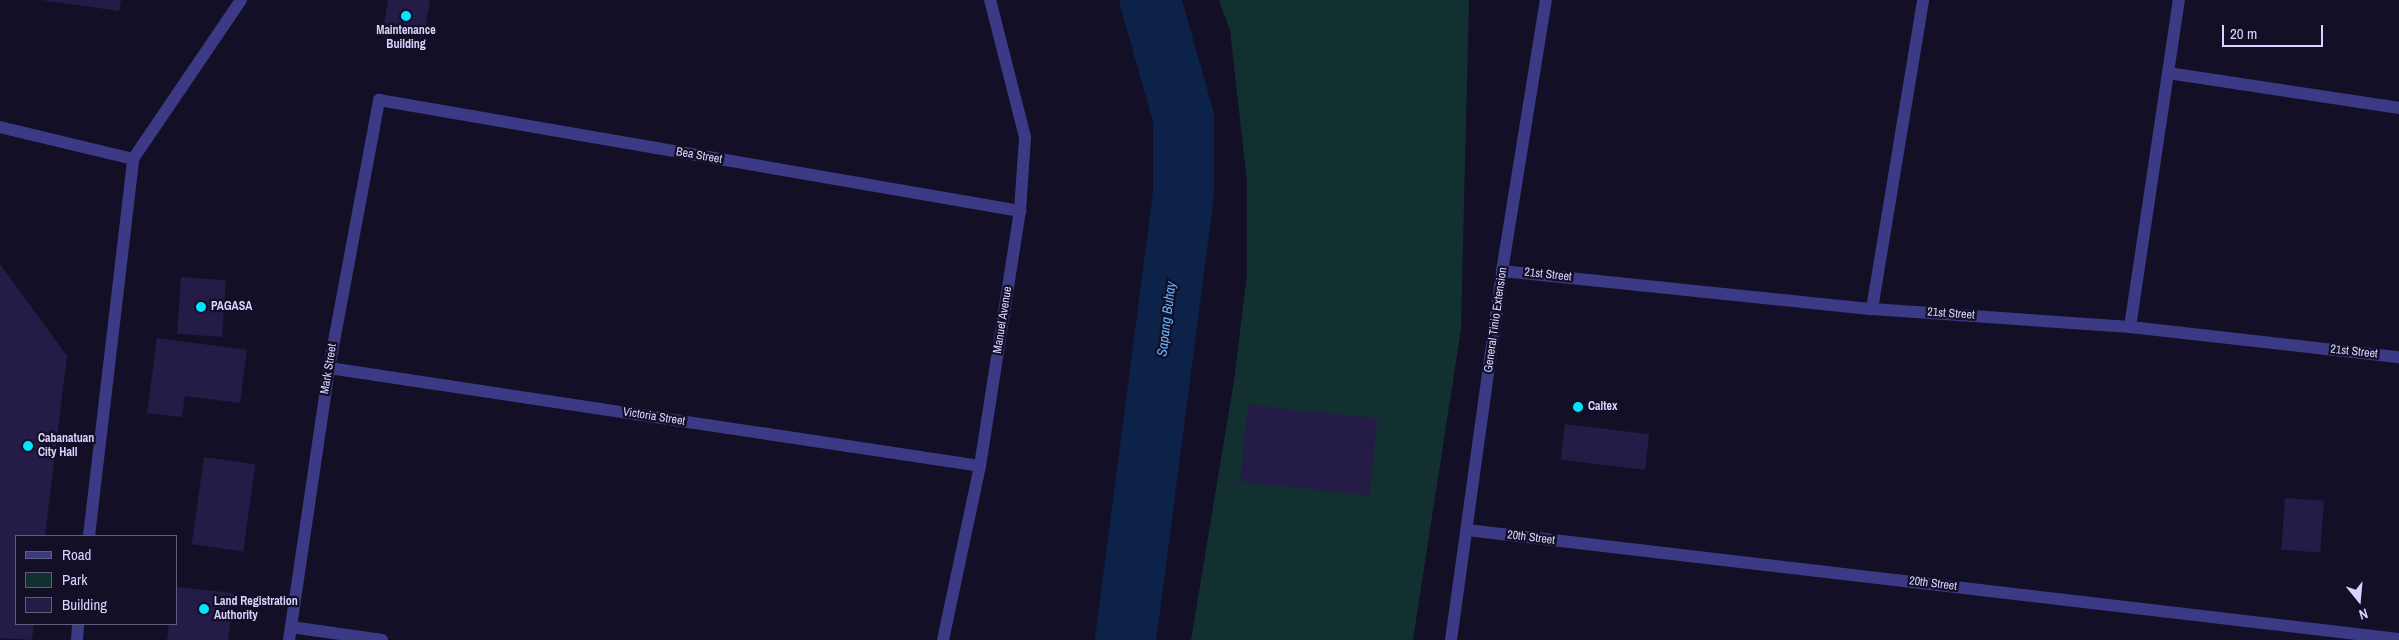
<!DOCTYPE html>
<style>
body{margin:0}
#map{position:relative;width:2399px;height:640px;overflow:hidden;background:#130f26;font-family:"Archivo Narrow",sans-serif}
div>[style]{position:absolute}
.green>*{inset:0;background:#12302f}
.river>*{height:61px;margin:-30.5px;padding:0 30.5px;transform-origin:30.5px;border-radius:30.5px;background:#0c2248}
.building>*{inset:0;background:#241b47;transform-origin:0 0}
.minor>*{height:12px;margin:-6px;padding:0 6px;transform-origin:6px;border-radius:6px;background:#3d3a85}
.dots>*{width:14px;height:14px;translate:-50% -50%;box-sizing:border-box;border:2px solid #130f26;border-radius:50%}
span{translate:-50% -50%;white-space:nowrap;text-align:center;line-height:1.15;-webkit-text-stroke:4.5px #130f26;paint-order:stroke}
.poi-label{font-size:12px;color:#d9d4ff;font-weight:700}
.left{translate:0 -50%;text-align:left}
.street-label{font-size:12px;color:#d9d4ff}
.water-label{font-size:14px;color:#62b6ff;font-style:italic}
.legend{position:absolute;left:15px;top:535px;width:162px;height:90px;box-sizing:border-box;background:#130f26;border:1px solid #625e7d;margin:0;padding:6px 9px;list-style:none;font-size:15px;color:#d9d4ff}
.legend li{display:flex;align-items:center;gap:10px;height:25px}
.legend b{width:25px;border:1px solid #625e7d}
.north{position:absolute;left:2334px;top:575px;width:50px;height:50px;-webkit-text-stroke:4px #130f26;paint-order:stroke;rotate:163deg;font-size:14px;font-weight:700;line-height:20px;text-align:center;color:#d9d4ff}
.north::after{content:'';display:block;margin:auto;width:18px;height:22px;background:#d9d4ff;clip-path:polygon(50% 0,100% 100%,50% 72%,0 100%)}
.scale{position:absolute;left:2222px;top:25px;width:101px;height:22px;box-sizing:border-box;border:2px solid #d9d4ff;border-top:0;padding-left:6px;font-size:15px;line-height:18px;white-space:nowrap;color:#d9d4ff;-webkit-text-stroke:4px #130f26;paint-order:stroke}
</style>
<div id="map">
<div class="green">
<i style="clip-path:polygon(1219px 0,1469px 0,1461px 329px,1413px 640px,1191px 640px,1234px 381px,1247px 274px,1247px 182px,1230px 30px)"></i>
</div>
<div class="river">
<i style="left:1125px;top:640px;width:453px;rotate:-82.6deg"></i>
<i style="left:1183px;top:191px;width:74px;rotate:-90deg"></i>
<i style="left:1183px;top:117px;width:122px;rotate:-105.8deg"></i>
</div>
<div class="building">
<i style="clip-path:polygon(41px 0,121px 0,119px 11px)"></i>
<i style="clip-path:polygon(388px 0,430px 0,424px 37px,383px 31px)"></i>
<i style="clip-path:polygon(0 264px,67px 356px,45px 536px,16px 536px,16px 624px,34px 624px,32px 640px,0 638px)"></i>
<i style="left:181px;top:277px;width:45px;height:57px;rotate:4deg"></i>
<i style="clip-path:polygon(157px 338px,247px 350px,240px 403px,185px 396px,182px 417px,147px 413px)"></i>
<i style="left:1248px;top:405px;width:130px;height:77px;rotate:6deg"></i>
<i style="left:1565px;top:424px;width:85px;height:36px;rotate:7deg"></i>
<i style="left:204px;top:457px;width:52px;height:88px;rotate:8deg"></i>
<i style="left:2285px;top:498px;width:39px;height:52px;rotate:4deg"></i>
<i style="clip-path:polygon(176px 587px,234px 593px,228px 640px,167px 640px,169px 624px,176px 624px)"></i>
</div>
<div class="minor">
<i style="left:2168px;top:73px;width:234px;rotate:8.6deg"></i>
<i style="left:0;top:127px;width:137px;rotate:13.5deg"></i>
<i style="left:1502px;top:271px;width:372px;rotate:5.9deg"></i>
<i style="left:1872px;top:309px;width:259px;rotate:4deg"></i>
<i style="left:2130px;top:327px;width:271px;rotate:6.4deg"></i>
<i style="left:1872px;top:309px;width:313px;rotate:-80.6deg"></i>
<i style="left:2130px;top:327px;width:331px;rotate:-81.5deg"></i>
<i style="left:329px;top:368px;width:658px;rotate:8.56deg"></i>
<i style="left:1467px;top:530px;width:938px;rotate:6.67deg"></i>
<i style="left:89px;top:536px;width:380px;rotate:-83.3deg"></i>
<i style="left:133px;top:159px;width:192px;rotate:-55.8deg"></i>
<i style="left:291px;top:627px;width:92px;rotate:8.1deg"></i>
<i style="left:77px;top:640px;width:16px;rotate:-86deg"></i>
<i style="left:289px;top:640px;width:275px;rotate:-81.6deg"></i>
<i style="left:329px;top:368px;width:273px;rotate:-79.4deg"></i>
<i style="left:379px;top:100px;width:651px;rotate:9.82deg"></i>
<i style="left:943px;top:640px;width:178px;rotate:-78deg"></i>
<i style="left:980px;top:466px;width:258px;rotate:-81.1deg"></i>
<i style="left:1020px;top:211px;width:74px;rotate:-86.1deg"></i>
<i style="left:1025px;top:137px;width:141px;rotate:-104.3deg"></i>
<i style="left:1451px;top:640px;width:373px;rotate:-82.1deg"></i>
<i style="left:1502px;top:271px;width:275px;rotate:-80.8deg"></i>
</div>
<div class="dots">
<i style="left:406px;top:16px;background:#00e5ff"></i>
<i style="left:201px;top:307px;background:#00e5ff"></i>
<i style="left:1578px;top:407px;background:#00e5ff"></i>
<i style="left:28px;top:446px;background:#00e5ff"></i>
<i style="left:204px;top:609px;background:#00e5ff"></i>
</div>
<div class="poi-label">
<span style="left:406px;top:38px">Maintenance<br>Building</span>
<span class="left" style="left:211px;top:307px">PAGASA</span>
<span class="left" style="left:1588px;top:407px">Caltex</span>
<span class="left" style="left:38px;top:446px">Cabanatuan<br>City Hall</span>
<span class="left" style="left:214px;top:609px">Land Registration<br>Authority</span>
</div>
<div class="street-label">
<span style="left:699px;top:156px;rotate:10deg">Bea Street</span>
<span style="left:1548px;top:275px;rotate:6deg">21st Street</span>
<span style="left:1951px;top:314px;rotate:4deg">21st Street</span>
<span style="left:1003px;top:320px;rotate:-81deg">Manuel Avenue</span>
<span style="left:1496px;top:320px;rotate:-82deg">General Tinio Extension</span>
<span style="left:2354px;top:352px;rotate:6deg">21st Street</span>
<span style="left:329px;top:369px;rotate:-81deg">Mark Street</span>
<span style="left:654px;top:417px;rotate:9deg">Victoria Street</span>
<span style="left:1531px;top:538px;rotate:7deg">20th Street</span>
<span style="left:1933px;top:584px;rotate:7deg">20th Street</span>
</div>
<div class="water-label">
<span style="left:1166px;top:319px;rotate:-83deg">Sapang Buhay</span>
</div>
<ul class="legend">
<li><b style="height:6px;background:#3d3a85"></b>Road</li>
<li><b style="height:14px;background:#12302f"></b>Park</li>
<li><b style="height:14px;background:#241b47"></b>Building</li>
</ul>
<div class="north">N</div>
<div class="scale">20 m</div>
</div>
